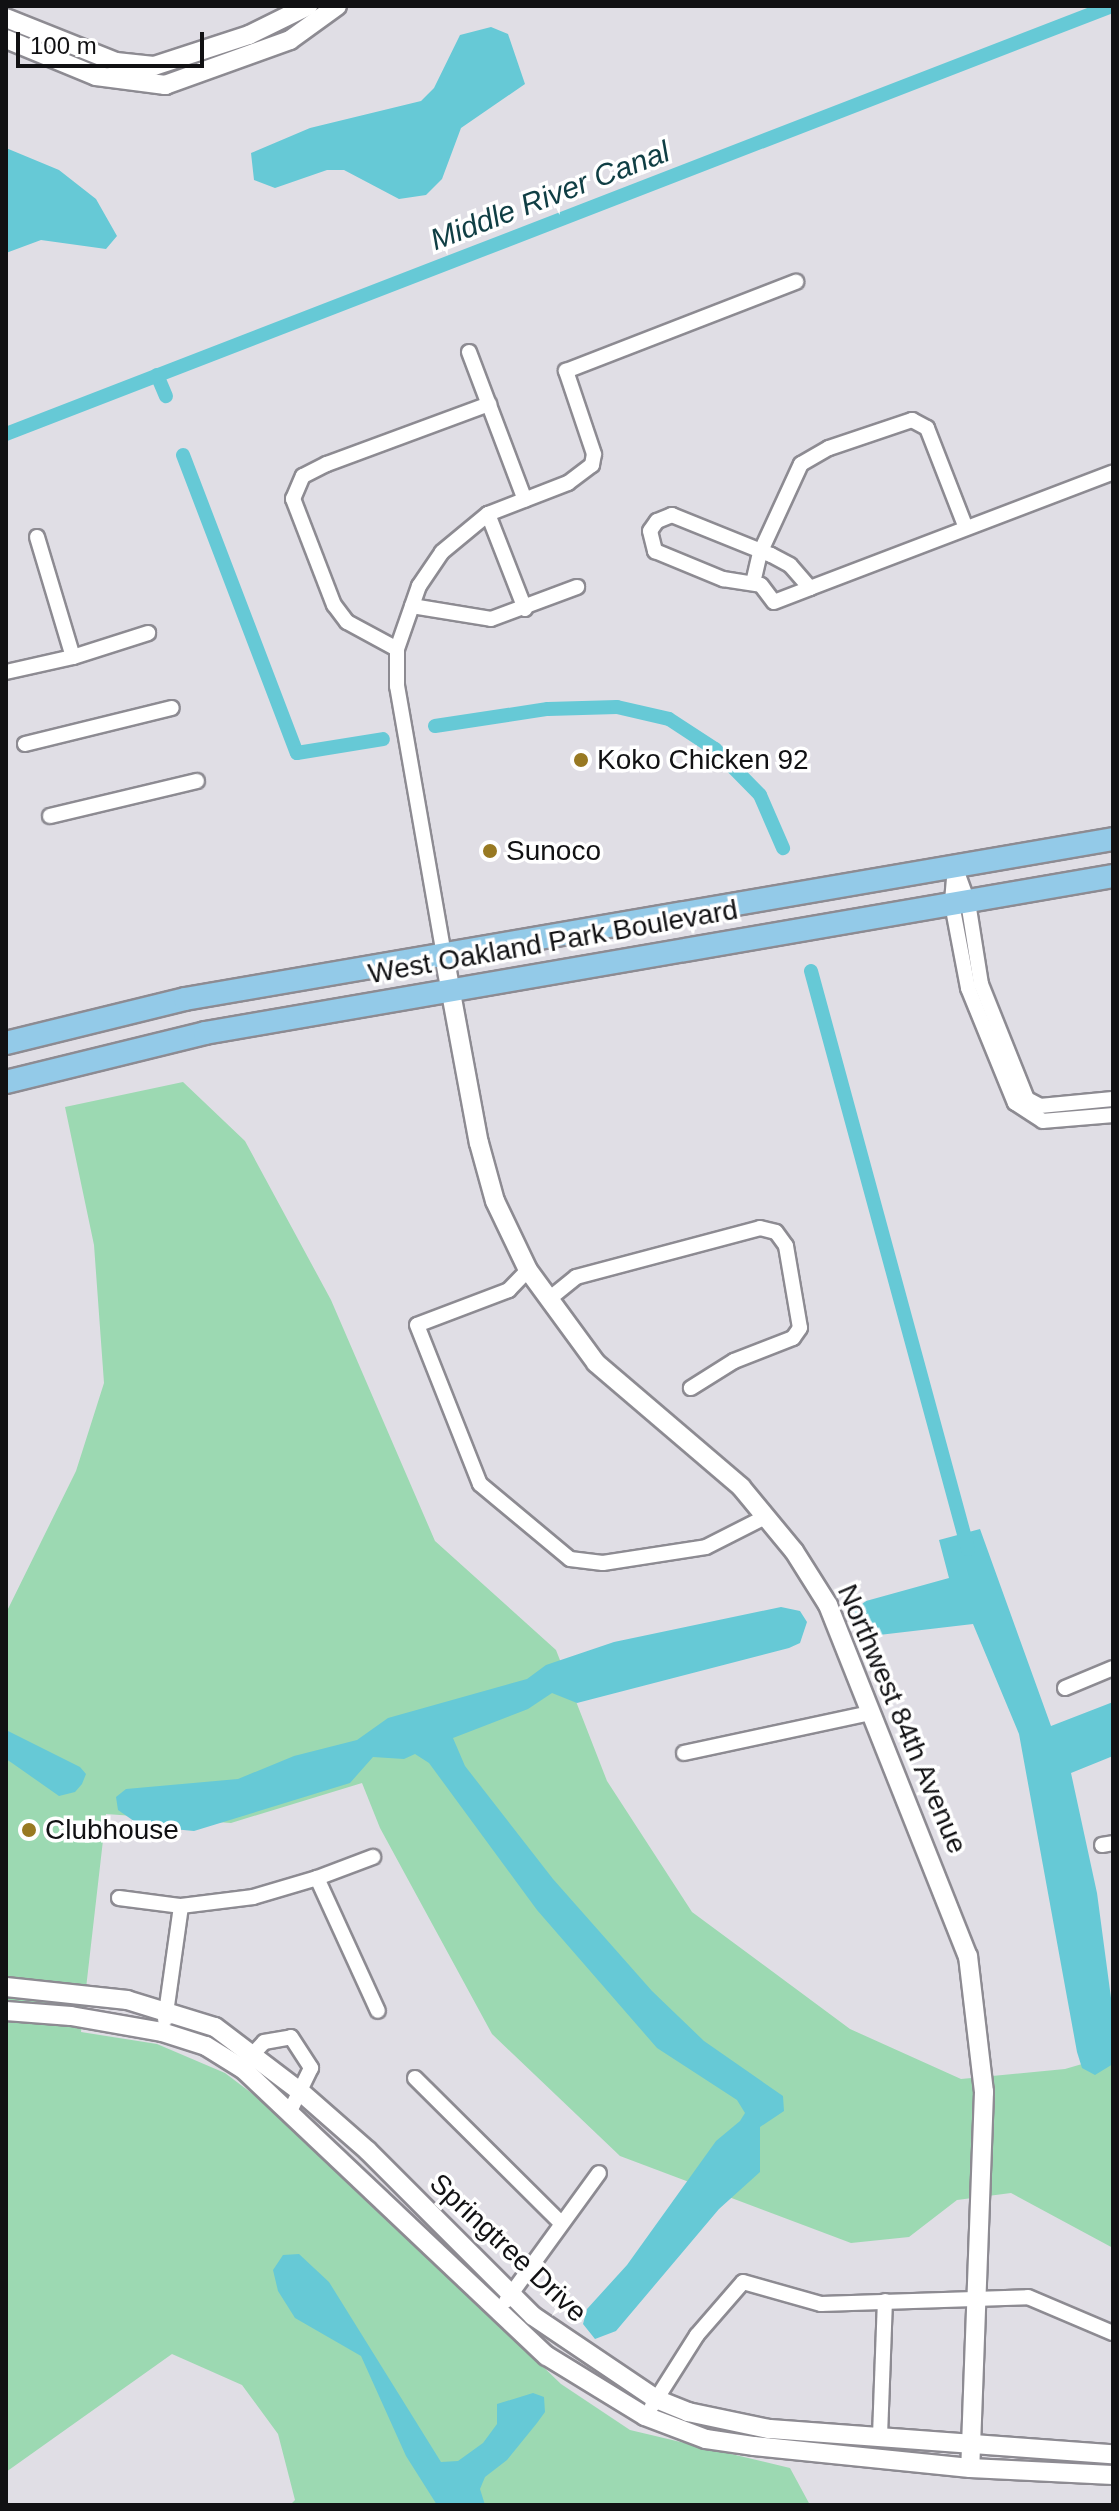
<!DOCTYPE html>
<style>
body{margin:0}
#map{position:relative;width:1119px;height:2511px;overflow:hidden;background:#e0dee5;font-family:Arial,sans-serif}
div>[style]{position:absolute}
.green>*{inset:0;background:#9cd9b2}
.water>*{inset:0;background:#66c9d6}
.canal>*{height:14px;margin:-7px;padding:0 7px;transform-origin:7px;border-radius:7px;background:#66c9d6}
.roads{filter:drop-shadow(2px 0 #8d8b92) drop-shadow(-2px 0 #8d8b92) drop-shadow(0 2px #8d8b92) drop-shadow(0 -2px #8d8b92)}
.street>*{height:14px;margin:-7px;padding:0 7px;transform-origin:7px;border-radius:7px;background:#fff}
.secondary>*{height:18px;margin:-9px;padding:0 9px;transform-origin:9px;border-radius:9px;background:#fff}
.primary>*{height:22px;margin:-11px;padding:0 11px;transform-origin:11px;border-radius:11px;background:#93cae8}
.dots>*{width:22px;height:22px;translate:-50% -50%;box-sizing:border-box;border:4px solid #fff;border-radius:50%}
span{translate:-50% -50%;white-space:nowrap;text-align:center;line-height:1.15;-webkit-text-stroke:7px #fff;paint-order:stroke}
.poi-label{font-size:28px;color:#111113}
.left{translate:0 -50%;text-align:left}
.street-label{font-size:28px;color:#111113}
.water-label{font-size:30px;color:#0f3e44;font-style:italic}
.frame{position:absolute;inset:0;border:8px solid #111113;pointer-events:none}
.scale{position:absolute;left:16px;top:32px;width:188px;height:36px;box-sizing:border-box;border:4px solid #111113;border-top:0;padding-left:10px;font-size:24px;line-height:28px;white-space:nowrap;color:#111113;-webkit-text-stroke:6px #fff;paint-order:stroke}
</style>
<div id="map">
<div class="green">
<i style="clip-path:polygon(183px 1082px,245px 1141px,331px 1300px,435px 1541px,556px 1650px,607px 1781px,692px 1912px,850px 2029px,961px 2079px,1065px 2069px,1113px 2055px,1113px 2248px,1011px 2193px,957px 2200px,909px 2237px,851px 2243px,620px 2156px,492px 2034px,380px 1828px,362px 1783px,231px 1823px,106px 1814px,81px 2032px,157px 2044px,225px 2073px,286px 2119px,561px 2384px,630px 2430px,790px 2468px,810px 2505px,290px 2505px,295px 2500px,278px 2434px,242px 2385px,172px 2354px,6px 2472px,6px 1613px,76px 1471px,104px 1383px,94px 1245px,65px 1107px)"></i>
</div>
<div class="water">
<i style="clip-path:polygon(491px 27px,508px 34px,525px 84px,461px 128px,442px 179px,426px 195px,399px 199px,344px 170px,327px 170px,275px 188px,254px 180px,251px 153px,310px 128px,421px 101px,434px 88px,460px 35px)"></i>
<i style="clip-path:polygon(6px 148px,59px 170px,96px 199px,117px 236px,106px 249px,41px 240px,6px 253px)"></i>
<i style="clip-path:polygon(980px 1529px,1051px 1726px,1113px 1702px,1113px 1756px,1071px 1773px,1097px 1893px,1113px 2013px,1113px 2064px,1095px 2075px,1082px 2068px,1077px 2052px,1019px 1734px,973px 1624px,879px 1635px,861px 1625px,854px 1610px,866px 1601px,949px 1578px,939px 1540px)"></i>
<i style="clip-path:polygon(781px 1607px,800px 1611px,807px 1622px,800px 1643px,789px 1648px,577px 1703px,552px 1693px,528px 1709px,453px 1738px,465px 1766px,553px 1879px,652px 1991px,704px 2041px,783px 2096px,784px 2111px,760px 2127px,760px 2172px,719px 2209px,616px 2331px,595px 2339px,583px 2324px,587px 2309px,627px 2265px,716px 2141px,740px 2121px,745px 2113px,737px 2100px,657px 2048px,537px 1910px,429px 1763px,415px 1754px,404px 1759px,373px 1757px,350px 1783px,194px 1831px,141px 1826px,118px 1810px,116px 1797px,126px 1789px,238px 1779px,294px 1756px,357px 1740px,388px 1718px,527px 1679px,546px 1665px,614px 1642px)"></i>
<i style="clip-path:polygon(6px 1730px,80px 1767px,86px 1774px,82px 1784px,75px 1792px,59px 1796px,12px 1763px,6px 1759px)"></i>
<i style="clip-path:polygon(299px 2254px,329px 2282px,441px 2462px,458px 2461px,483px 2443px,497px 2424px,497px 2404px,533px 2393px,544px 2397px,545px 2412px,537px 2423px,507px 2460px,485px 2477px,480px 2489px,485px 2505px,437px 2505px,406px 2456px,361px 2356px,295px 2318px,278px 2291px,273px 2270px,283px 2255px)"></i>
</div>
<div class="canal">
<i style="left:157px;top:375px;width:23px;rotate:67deg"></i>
<i style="left:6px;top:434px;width:1186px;rotate:-21.16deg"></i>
<i style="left:183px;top:455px;width:319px;rotate:69.1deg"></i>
<i style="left:297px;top:753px;width:87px;rotate:-9.2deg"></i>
<i style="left:435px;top:726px;width:114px;rotate:-8.6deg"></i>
<i style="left:548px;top:709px;width:69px;rotate:-1.7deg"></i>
<i style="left:617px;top:707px;width:53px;rotate:13deg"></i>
<i style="left:669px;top:719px;width:55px;rotate:33.1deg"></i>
<i style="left:715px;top:749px;width:64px;rotate:45.6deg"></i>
<i style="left:760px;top:795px;width:58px;rotate:66.5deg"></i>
<i style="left:811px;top:971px;width:599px;rotate:74.8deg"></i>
</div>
<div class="roads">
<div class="street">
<i style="left:469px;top:352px;width:158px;rotate:69.3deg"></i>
<i style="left:488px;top:514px;width:102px;rotate:68.7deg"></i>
<i style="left:37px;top:537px;width:125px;rotate:73.3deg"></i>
<i style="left:73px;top:657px;width:79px;rotate:-17.7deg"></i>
<i style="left:753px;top:583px;width:31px;rotate:-77deg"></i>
<i style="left:760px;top:553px;width:98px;rotate:-65.3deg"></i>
<i style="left:801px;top:464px;width:32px;rotate:-30deg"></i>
<i style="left:829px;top:448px;width:88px;rotate:-18.6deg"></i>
<i style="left:912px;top:420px;width:17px;rotate:28deg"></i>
<i style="left:927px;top:428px;width:107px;rotate:68.7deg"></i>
<i style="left:810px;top:588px;width:30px;rotate:-131deg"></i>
<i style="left:790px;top:565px;width:21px;rotate:-152deg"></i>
<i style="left:771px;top:555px;width:107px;rotate:-158deg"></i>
<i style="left:672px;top:515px;width:16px;rotate:158deg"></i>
<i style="left:657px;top:521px;width:12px;rotate:125deg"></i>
<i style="left:650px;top:531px;width:21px;rotate:76deg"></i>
<i style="left:655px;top:551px;width:74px;rotate:22.4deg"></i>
<i style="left:723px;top:579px;width:38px;rotate:9deg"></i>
<i style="left:761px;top:585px;width:21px;rotate:53deg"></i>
<i style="left:774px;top:602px;width:39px;rotate:-21deg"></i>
<i style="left:810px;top:588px;width:324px;rotate:-20.9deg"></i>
<i style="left:412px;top:606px;width:80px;rotate:9.3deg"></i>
<i style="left:491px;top:619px;width:92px;rotate:-20.4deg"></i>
<i style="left:397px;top:649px;width:67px;rotate:-70.8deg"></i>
<i style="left:419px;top:586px;width:41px;rotate:-55.9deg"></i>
<i style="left:442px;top:552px;width:60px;rotate:-39.6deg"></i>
<i style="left:488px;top:514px;width:86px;rotate:-21.2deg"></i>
<i style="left:568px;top:483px;width:30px;rotate:-37deg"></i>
<i style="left:592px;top:465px;width:11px;rotate:-80deg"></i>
<i style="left:594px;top:454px;width:88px;rotate:-108.6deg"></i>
<i style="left:566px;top:371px;width:247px;rotate:-21.2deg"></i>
<i style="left:6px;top:672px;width:69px;rotate:-12.6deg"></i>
<i style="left:25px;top:744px;width:151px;rotate:-13.8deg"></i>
<i style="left:50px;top:816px;width:151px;rotate:-13.4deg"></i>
<i style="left:955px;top:867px;width:37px;rotate:95deg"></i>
<i style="left:952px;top:904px;width:86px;rotate:79.2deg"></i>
<i style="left:968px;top:988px;width:124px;rotate:67.8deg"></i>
<i style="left:1015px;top:1103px;width:33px;rotate:33deg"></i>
<i style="left:1043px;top:1121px;width:70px;rotate:-4.9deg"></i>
<i style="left:957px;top:872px;width:32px;rotate:70deg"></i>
<i style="left:968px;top:902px;width:83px;rotate:81deg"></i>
<i style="left:981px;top:984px;width:124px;rotate:68.2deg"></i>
<i style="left:1027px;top:1099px;width:15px;rotate:28deg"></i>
<i style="left:1040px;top:1106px;width:73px;rotate:-5.5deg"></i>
<i style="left:444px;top:955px;width:273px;rotate:-99.9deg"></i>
<i style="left:397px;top:686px;width:37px;rotate:-90deg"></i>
<i style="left:397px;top:649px;width:57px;rotate:-151.6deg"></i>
<i style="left:347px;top:622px;width:21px;rotate:-127deg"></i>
<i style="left:334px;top:605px;width:114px;rotate:-111.1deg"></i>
<i style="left:293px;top:499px;width:25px;rotate:-67deg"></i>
<i style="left:303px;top:476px;width:27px;rotate:-27deg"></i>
<i style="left:327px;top:464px;width:173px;rotate:-20.3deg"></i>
<i style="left:528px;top:1270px;width:28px;rotate:134deg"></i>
<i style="left:509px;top:1290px;width:98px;rotate:159.2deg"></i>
<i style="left:417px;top:1325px;width:171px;rotate:68.4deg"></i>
<i style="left:480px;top:1484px;width:117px;rotate:39.8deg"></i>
<i style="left:570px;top:1559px;width:33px;rotate:7deg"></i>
<i style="left:603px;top:1563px;width:104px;rotate:-8.8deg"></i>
<i style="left:706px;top:1547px;width:68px;rotate:-26.9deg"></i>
<i style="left:549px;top:1299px;width:35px;rotate:-39deg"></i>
<i style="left:576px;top:1277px;width:190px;rotate:-14.9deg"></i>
<i style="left:760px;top:1228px;width:16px;rotate:14deg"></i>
<i style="left:776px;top:1232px;width:17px;rotate:54deg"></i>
<i style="left:786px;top:1246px;width:83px;rotate:80.3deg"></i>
<i style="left:800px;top:1328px;width:12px;rotate:125deg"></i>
<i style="left:793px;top:1338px;width:63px;rotate:158.7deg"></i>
<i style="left:734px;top:1361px;width:51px;rotate:147.9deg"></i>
<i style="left:1065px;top:1688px;width:52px;rotate:-22.6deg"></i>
<i style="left:684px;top:1753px;width:190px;rotate:-12.1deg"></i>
<i style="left:1102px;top:1845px;width:11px;rotate:-10deg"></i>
<i style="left:317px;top:1878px;width:60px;rotate:-20.6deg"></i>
<i style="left:119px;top:1898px;width:63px;rotate:7.4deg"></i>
<i style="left:181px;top:1906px;width:73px;rotate:-7.1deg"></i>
<i style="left:253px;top:1897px;width:67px;rotate:-16.5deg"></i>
<i style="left:317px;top:1878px;width:146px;rotate:65.4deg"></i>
<i style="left:165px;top:2020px;width:115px;rotate:-82deg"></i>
<i style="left:253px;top:2054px;width:16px;rotate:-47deg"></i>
<i style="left:264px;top:2042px;width:27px;rotate:-10deg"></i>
<i style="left:291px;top:2037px;width:37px;rotate:57deg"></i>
<i style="left:311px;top:2068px;width:48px;rotate:116deg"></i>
<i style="left:415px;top:2078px;width:204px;rotate:44.8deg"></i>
<i style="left:506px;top:2301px;width:158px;rotate:-54deg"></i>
<i style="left:652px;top:2406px;width:84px;rotate:-57.6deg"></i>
<i style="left:697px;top:2335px;width:70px;rotate:-49deg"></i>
<i style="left:743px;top:2282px;width:81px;rotate:15.8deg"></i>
<i style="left:821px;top:2304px;width:207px;rotate:-1.9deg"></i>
<i style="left:1028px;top:2297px;width:92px;rotate:23deg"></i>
<i style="left:880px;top:2436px;width:135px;rotate:-87.9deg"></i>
</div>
<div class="secondary">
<i style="left:6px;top:18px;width:118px;rotate:21.8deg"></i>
<i style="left:116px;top:62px;width:38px;rotate:6deg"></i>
<i style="left:154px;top:66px;width:100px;rotate:-18.1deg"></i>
<i style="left:249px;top:35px;width:66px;rotate:-26.2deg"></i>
<i style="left:6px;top:39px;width:97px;rotate:22.3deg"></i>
<i style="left:96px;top:76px;width:70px;rotate:7.4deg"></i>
<i style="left:165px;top:85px;width:133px;rotate:-19.8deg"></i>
<i style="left:290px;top:40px;width:58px;rotate:-35.9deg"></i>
<i style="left:444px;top:955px;width:191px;rotate:79.5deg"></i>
<i style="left:479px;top:1143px;width:60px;rotate:74.6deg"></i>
<i style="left:495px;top:1201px;width:76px;rotate:64.4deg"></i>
<i style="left:528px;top:1270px;width:115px;rotate:53.8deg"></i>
<i style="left:596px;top:1363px;width:191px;rotate:40.5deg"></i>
<i style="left:741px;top:1487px;width:83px;rotate:50.4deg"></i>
<i style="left:794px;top:1551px;width:64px;rotate:57.8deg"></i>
<i style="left:828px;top:1605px;width:378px;rotate:68.3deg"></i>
<i style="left:968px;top:1956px;width:137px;rotate:83.3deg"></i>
<i style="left:984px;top:2092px;width:376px;rotate:92.1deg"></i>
<i style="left:6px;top:1987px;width:122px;rotate:6.1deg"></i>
<i style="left:127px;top:2000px;width:92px;rotate:17.1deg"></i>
<i style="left:215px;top:2027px;width:109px;rotate:37.2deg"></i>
<i style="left:302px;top:2093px;width:88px;rotate:41.3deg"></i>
<i style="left:368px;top:2151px;width:233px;rotate:45deg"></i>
<i style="left:533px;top:2316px;width:148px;rotate:34deg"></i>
<i style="left:656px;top:2399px;width:35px;rotate:22deg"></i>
<i style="left:688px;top:2412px;width:83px;rotate:11.9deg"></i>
<i style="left:769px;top:2429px;width:345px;rotate:4.2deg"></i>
<i style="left:6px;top:2011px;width:65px;rotate:4.4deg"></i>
<i style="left:71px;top:2016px;width:92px;rotate:10deg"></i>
<i style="left:162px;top:2032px;width:46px;rotate:17.7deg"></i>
<i style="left:206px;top:2046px;width:44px;rotate:31.9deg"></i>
<i style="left:243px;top:2069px;width:418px;rotate:43.4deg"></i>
<i style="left:547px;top:2356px;width:115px;rotate:31.5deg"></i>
<i style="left:645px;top:2416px;width:65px;rotate:20.7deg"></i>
<i style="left:706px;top:2439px;width:49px;rotate:8.3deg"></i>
<i style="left:754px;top:2446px;width:217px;rotate:5.8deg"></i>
<i style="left:970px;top:2468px;width:143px;rotate:2.8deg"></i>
</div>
<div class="primary">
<i style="left:6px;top:1043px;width:184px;rotate:-13.8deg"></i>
<i style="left:185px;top:999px;width:942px;rotate:-9.78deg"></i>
<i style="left:6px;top:1082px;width:205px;rotate:-13.8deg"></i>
<i style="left:205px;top:1033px;width:921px;rotate:-9.81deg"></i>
</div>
</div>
<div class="dots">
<i style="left:581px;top:760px;background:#987922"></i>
<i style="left:490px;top:851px;background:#987922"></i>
<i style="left:29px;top:1830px;background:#987922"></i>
</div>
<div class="poi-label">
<span class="left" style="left:597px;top:760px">Koko Chicken 92</span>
<span class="left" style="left:506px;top:851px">Sunoco</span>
<span class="left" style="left:45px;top:1830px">Clubhouse</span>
</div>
<div class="street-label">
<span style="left:553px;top:942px;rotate:-10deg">West Oakland Park Boulevard</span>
<span style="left:902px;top:1719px;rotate:67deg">Northwest 84th Avenue</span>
<span style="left:508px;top:2248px;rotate:43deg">Springtree Drive</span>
</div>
<div class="water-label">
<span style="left:550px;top:196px;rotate:-21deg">Middle River Canal</span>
</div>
<div class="frame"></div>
<div class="scale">100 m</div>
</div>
